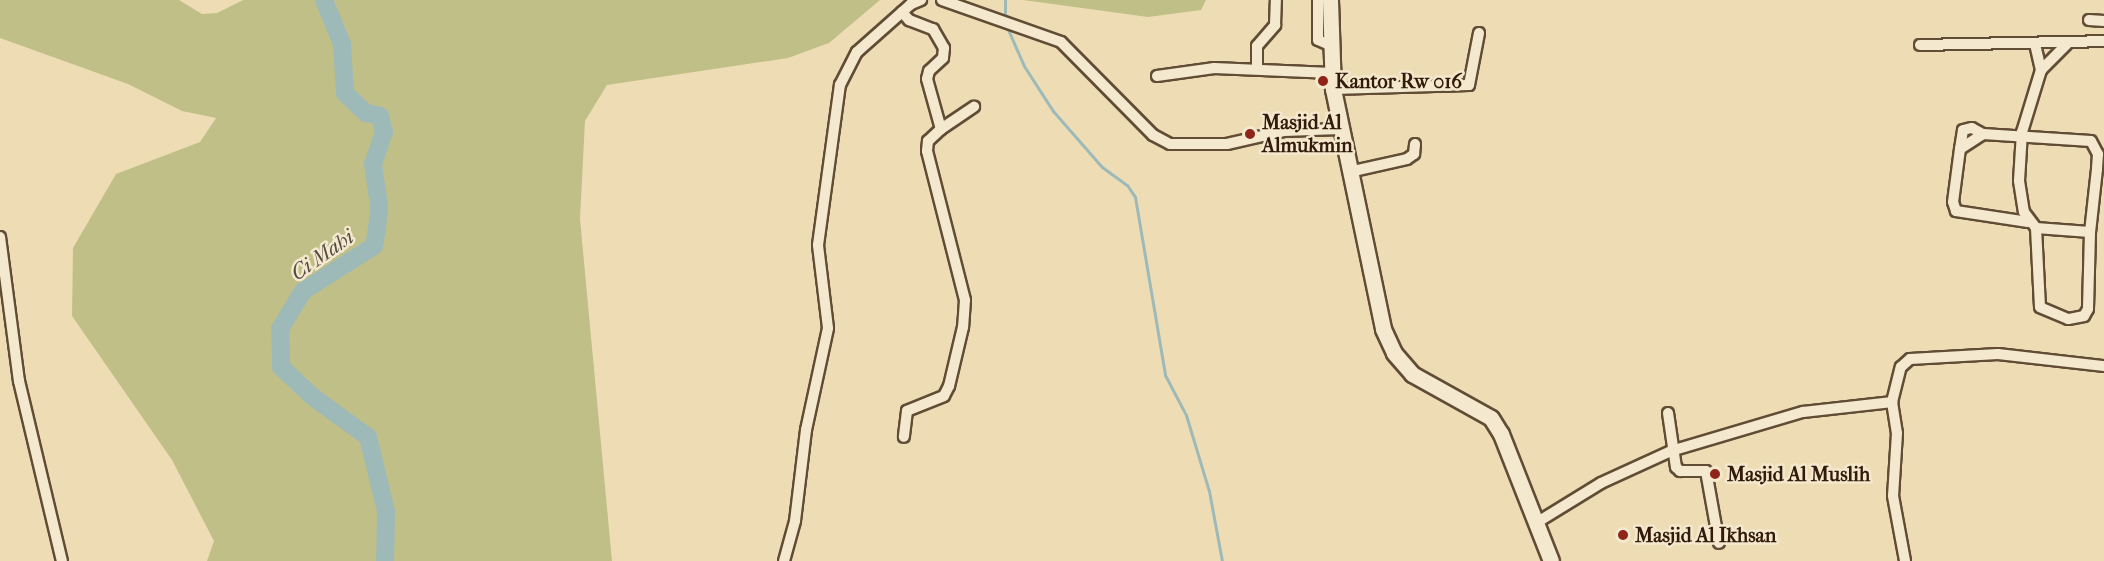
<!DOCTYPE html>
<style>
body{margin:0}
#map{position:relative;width:2104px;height:561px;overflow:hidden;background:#eeddb4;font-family:"IM FELL French Canon",serif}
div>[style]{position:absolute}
.green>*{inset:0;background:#c0bf88}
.stream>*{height:3px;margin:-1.5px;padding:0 1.5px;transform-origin:1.5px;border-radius:1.5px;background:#9ebab8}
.river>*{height:18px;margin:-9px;padding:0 9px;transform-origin:9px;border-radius:9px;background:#9ebab8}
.roads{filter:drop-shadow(2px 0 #614c35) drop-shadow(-2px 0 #614c35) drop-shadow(0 2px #614c35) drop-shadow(0 -2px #614c35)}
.street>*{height:10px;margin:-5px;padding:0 5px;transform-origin:5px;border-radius:5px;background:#f4e9ce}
.secondary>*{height:15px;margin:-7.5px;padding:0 7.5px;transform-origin:7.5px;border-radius:7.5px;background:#f4e9ce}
.dots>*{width:16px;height:16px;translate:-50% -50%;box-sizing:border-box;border:3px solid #f4e9ce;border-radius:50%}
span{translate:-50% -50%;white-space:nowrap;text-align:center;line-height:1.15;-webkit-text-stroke:5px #f4e9ce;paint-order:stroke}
.poi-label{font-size:20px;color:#321b0b;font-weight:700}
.left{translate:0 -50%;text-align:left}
.water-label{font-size:21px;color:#524b3f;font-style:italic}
</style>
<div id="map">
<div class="green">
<i style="clip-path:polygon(0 0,179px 0,202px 14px,217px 13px,243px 0,880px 0,829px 43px,788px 58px,607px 85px,585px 121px,580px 219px,612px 561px,207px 561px,214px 541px,172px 460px,72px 316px,73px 248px,116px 174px,200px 142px,216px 118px,182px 111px,128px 84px,0 38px)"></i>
<i style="clip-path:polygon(1023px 0,1206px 0,1201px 10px,1148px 17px)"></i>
</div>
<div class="stream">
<i style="left:1005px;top:19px;width:19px;rotate:-90deg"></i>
<i style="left:1006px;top:25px;width:45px;rotate:66.3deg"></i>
<i style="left:1024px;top:66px;width:54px;rotate:57.2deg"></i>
<i style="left:1053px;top:111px;width:74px;rotate:48.8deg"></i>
<i style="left:1102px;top:167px;width:31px;rotate:36deg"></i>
<i style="left:1127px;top:185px;width:14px;rotate:56deg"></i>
<i style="left:1135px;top:197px;width:181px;rotate:80.4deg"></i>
<i style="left:1165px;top:375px;width:45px;rotate:62.3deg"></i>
<i style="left:1186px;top:415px;width:79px;rotate:73.2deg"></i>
<i style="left:1209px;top:491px;width:71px;rotate:79.5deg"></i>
</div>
<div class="river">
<i style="left:324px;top:0;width:48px;rotate:67.8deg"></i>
<i style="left:342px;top:44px;width:49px;rotate:86.5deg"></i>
<i style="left:345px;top:93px;width:29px;rotate:44deg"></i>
<i style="left:366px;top:113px;width:14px;rotate:12deg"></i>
<i style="left:380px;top:116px;width:16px;rotate:76deg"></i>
<i style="left:384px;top:132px;width:34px;rotate:109deg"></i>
<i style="left:373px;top:164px;width:42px;rotate:81.9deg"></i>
<i style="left:379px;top:206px;width:22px;rotate:95deg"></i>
<i style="left:377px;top:228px;width:18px;rotate:99deg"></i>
<i style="left:374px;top:246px;width:84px;rotate:147.6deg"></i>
<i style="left:303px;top:291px;width:44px;rotate:121.2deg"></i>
<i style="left:280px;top:329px;width:38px;rotate:88deg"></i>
<i style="left:281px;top:367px;width:44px;rotate:43.2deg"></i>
<i style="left:313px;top:397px;width:68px;rotate:36deg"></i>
<i style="left:368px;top:437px;width:76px;rotate:76.3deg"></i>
<i style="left:386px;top:511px;width:50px;rotate:91.1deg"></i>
</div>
<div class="roads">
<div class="street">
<i style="left:942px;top:0;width:126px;rotate:19.4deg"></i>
<i style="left:1061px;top:42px;width:131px;rotate:45.3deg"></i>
<i style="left:1153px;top:135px;width:19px;rotate:28deg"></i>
<i style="left:1170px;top:144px;width:57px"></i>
<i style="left:1227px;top:144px;width:58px;rotate:-12.8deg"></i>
<i style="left:1284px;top:131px;width:56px;rotate:-2deg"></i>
<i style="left:1318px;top:0;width:40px;rotate:90deg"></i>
<i style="left:1318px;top:40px;width:13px;rotate:23deg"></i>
<i style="left:902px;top:12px;width:11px;rotate:49deg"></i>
<i style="left:909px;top:20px;width:26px;rotate:21deg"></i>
<i style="left:933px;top:29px;width:22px;rotate:60deg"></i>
<i style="left:944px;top:48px;width:10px;rotate:96deg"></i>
<i style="left:943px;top:58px;width:19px;rotate:137deg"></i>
<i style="left:929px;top:71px;width:8px;rotate:104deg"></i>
<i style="left:927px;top:79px;width:52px;rotate:74.4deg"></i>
<i style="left:941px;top:129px;width:18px;rotate:137deg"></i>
<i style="left:928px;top:141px;width:10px;rotate:96deg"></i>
<i style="left:927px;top:151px;width:154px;rotate:75.7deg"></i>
<i style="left:965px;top:300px;width:27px;rotate:94deg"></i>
<i style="left:963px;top:327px;width:61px;rotate:103.3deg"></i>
<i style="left:949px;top:386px;width:11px;rotate:117deg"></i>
<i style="left:944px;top:396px;width:40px;rotate:158deg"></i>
<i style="left:907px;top:411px;width:26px;rotate:97deg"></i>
<i style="left:2089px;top:20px;width:15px;rotate:4deg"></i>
<i style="left:2035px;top:44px;width:27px;rotate:77deg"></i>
<i style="left:2067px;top:44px;width:37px;rotate:135deg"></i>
<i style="left:2041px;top:70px;width:65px;rotate:107deg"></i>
<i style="left:2022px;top:132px;width:49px;rotate:93.5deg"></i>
<i style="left:2019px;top:181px;width:31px;rotate:81deg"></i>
<i style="left:2024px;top:212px;width:20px;rotate:53deg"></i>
<i style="left:2036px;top:228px;width:54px;rotate:4.2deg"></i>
<i style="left:1920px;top:45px;width:184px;rotate:-1.2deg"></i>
<i style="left:1257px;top:69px;width:23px;rotate:-90deg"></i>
<i style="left:1257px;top:46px;width:28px;rotate:-49deg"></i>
<i style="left:1275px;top:25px;width:25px;rotate:-88deg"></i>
<i style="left:1157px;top:76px;width:58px;rotate:-8deg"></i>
<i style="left:1214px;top:68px;width:118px;rotate:2.4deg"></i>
<i style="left:1333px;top:89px;width:136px;rotate:-1.7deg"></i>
<i style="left:1469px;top:85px;width:53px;rotate:-79.1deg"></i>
<i style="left:941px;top:129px;width:40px;rotate:-34deg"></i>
<i style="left:1960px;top:149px;width:19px;rotate:-81deg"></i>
<i style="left:1963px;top:130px;width:9px;rotate:-13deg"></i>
<i style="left:1972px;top:128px;width:13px;rotate:29deg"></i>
<i style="left:1349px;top:172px;width:59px;rotate:-12.6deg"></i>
<i style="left:1407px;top:159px;width:9px;rotate:-36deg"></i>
<i style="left:1414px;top:154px;width:10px;rotate:-84deg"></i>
<i style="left:2028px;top:222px;width:73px;rotate:-171.3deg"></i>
<i style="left:1956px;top:211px;width:9px;rotate:-108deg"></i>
<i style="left:1953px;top:202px;width:53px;rotate:-82.5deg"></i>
<i style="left:1960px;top:149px;width:27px;rotate:-33deg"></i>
<i style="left:1983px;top:134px;width:108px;rotate:3.7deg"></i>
<i style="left:2091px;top:141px;width:15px;rotate:62deg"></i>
<i style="left:2098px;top:154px;width:15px;rotate:94deg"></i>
<i style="left:2097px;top:169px;width:63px;rotate:96.3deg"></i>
<i style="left:2090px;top:232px;width:77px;rotate:91.5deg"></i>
<i style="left:2088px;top:309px;width:8px;rotate:120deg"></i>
<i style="left:2084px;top:316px;width:16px;rotate:169deg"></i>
<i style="left:2068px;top:319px;width:30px;rotate:-157deg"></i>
<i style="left:2040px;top:307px;width:79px;rotate:-92.9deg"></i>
<i style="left:0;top:237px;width:145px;rotate:82.5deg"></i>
<i style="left:19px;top:381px;width:185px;rotate:76.6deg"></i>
<i style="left:1892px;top:402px;width:31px;rotate:81deg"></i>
<i style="left:1897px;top:433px;width:63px;rotate:93.6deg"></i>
<i style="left:1893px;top:496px;width:66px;rotate:79.5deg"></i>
<i style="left:1668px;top:413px;width:55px;rotate:81.6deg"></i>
<i style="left:1676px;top:467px;width:6px;rotate:45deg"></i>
<i style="left:1680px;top:471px;width:26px"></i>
<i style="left:1706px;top:471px;width:73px;rotate:79.8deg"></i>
<i style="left:1536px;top:523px;width:76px;rotate:-31.6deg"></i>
<i style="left:1601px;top:483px;width:77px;rotate:-24.6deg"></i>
<i style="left:1671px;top:451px;width:138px;rotate:-16.5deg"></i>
<i style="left:1803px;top:412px;width:90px;rotate:-6.4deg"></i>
<i style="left:1892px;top:402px;width:36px;rotate:-76deg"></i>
<i style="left:1901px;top:367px;width:12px;rotate:-42deg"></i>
<i style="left:1910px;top:359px;width:88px;rotate:-3.3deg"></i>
<i style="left:1998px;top:354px;width:107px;rotate:6.5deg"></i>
<i style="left:784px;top:561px;width:41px;rotate:-74.6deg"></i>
<i style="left:795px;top:521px;width:92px;rotate:-83.1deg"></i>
<i style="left:806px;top:430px;width:104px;rotate:-77.8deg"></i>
<i style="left:828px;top:328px;width:84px;rotate:-96.9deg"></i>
<i style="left:818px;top:245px;width:162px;rotate:-82.2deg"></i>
<i style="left:840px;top:85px;width:37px;rotate:-63deg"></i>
<i style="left:857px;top:52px;width:72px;rotate:-41.6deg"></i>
<i style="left:911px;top:4px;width:11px;rotate:-22deg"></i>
</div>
<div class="secondary">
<i style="left:1330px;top:0;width:89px;rotate:88.1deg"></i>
<i style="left:1333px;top:89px;width:245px;rotate:78.2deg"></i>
<i style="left:1383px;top:329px;width:26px;rotate:65deg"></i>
<i style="left:1394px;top:353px;width:28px;rotate:49deg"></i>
<i style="left:1412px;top:374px;width:90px;rotate:29.1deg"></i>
<i style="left:1491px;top:418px;width:19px;rotate:58deg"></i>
<i style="left:1501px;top:434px;width:136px;rotate:68.5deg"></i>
</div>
</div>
<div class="dots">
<i style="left:1323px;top:81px;background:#8f2418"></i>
<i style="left:1250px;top:134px;background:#8f2418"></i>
<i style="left:1715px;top:474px;background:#8f2418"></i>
<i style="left:1623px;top:535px;background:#8f2418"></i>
</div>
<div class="poi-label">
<span class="left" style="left:1335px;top:81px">Kantor Rw 016</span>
<span class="left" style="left:1262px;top:134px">Masjid Al<br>Almukmin</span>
<span class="left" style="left:1727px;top:474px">Masjid Al Muslih</span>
<span class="left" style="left:1635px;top:535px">Masjid Al Ikhsan</span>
</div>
<div class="water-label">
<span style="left:322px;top:255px;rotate:-35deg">Ci Mahi</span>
</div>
</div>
